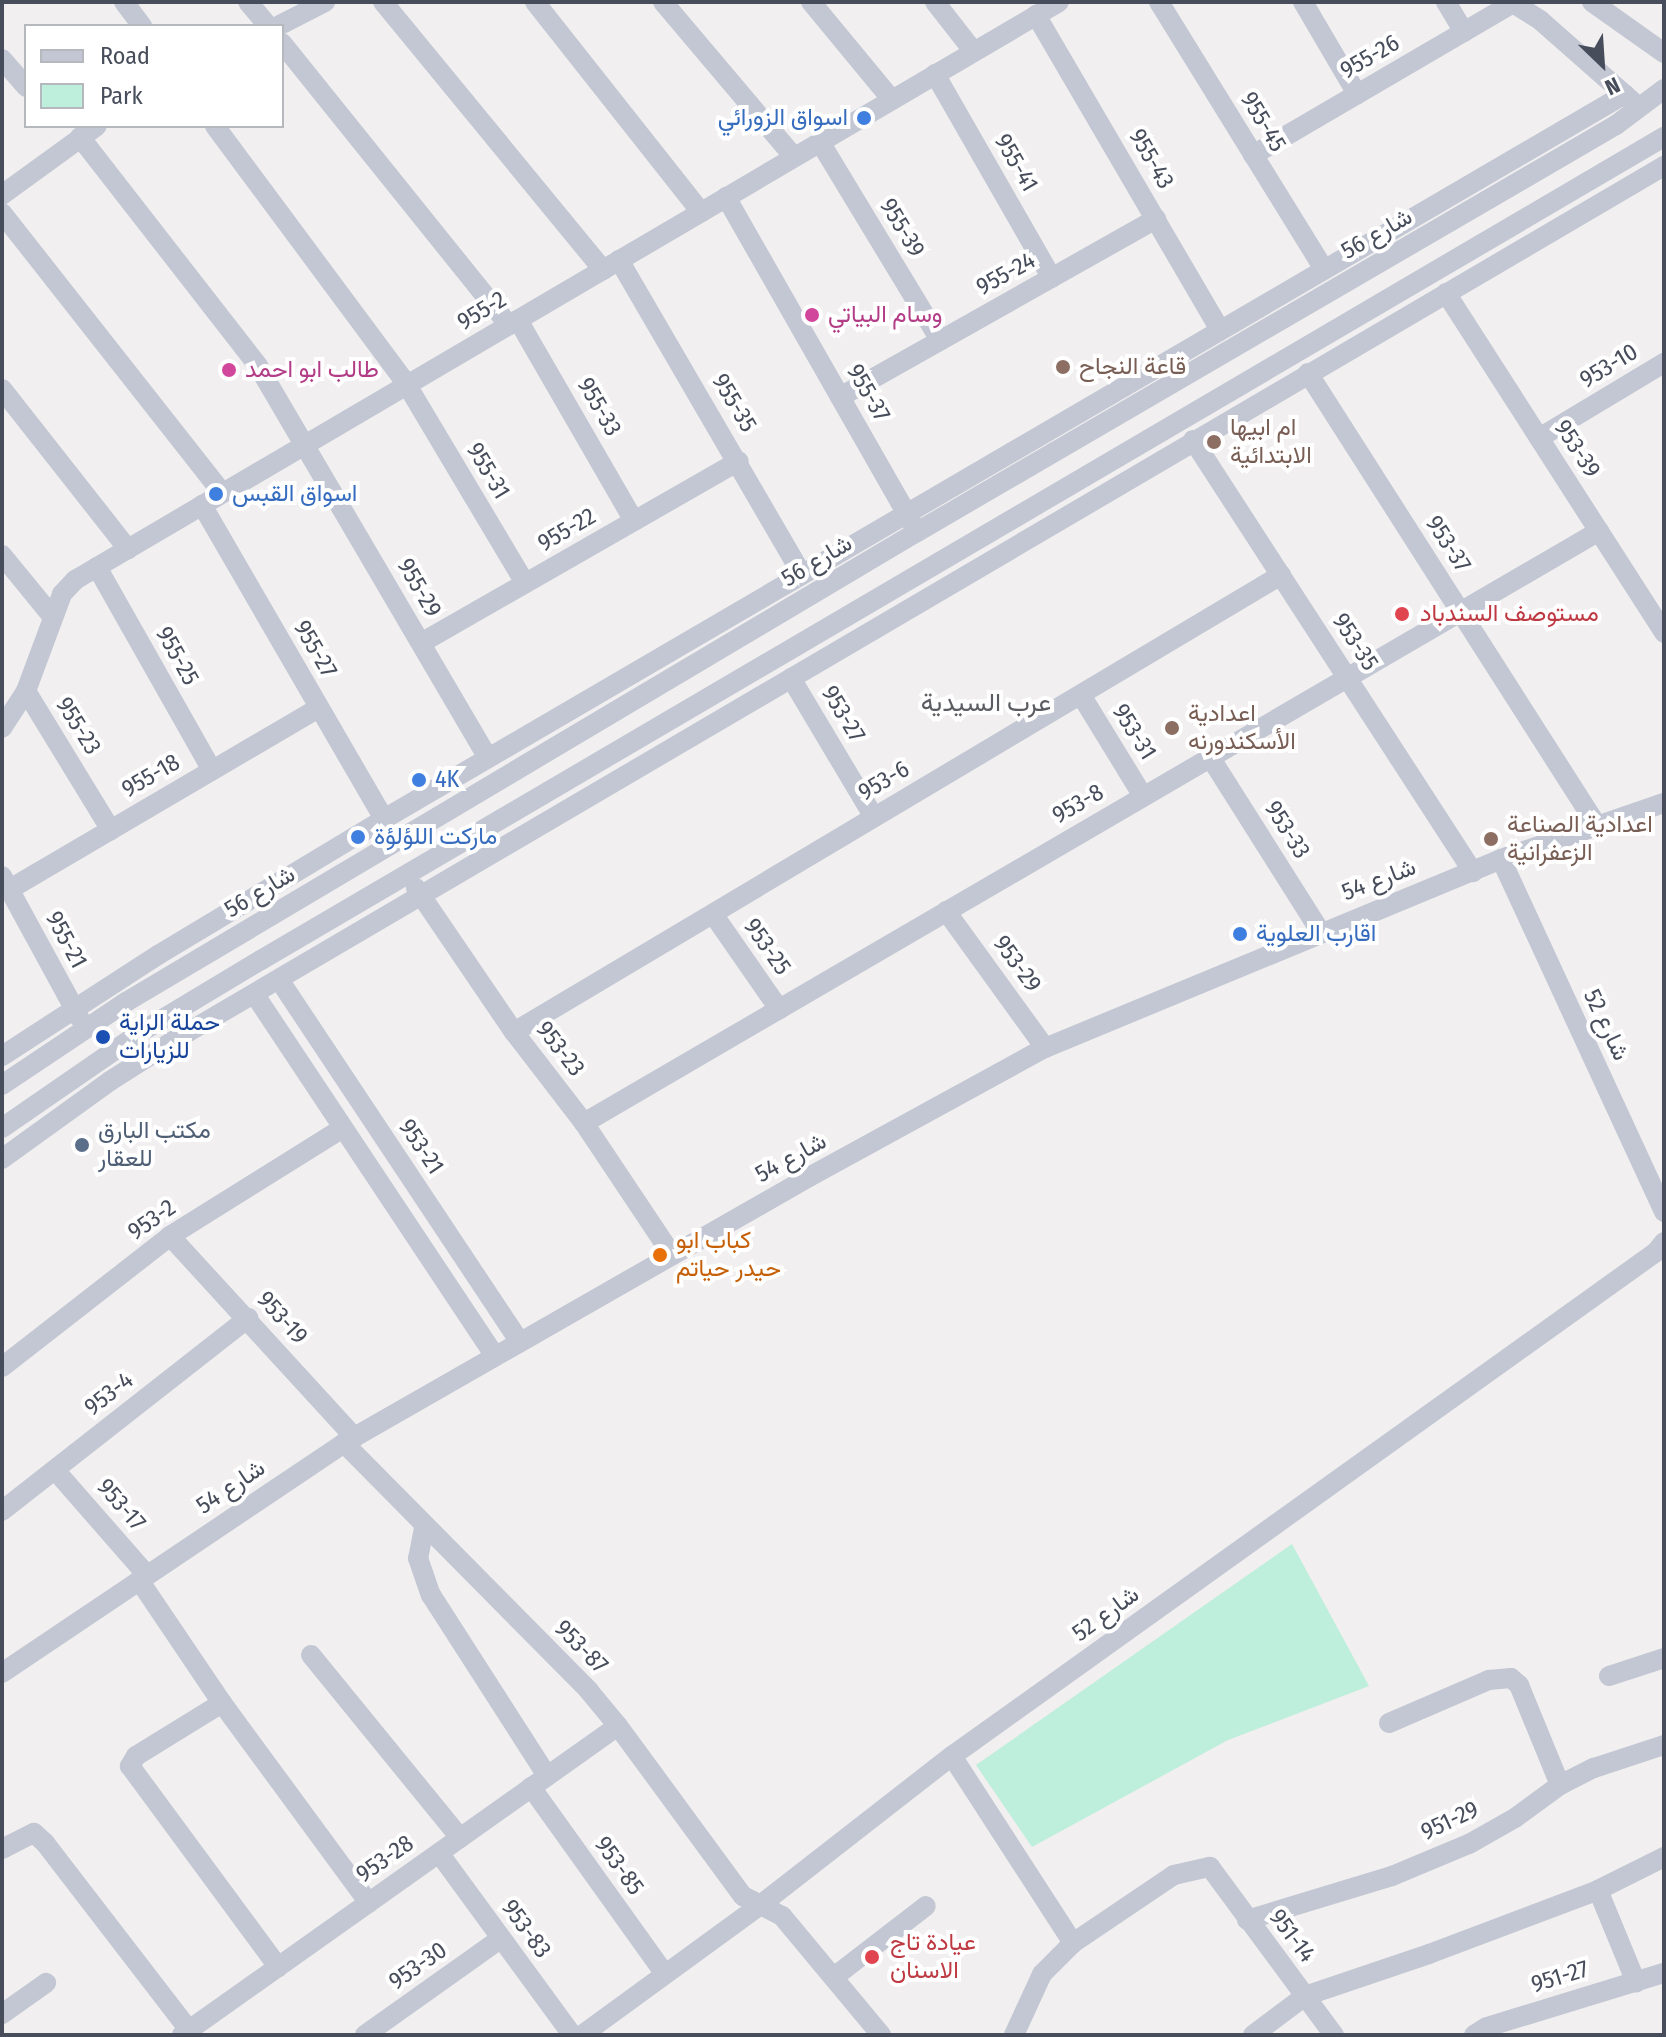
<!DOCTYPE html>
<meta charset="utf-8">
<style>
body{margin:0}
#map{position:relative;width:1666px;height:2037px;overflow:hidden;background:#f1efef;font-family:"Fira Sans Condensed",Vazirmatn,sans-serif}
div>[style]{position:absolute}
.green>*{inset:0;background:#beeedc}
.minor>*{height:20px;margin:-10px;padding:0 10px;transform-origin:10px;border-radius:10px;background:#c2c7d3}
.dots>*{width:22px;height:22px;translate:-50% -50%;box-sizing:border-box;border:4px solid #fff;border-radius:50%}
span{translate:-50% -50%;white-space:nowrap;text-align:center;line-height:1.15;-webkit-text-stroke:8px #fff;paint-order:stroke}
.street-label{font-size:24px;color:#474d5b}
.shop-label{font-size:24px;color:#366cbe}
.right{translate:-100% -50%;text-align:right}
.left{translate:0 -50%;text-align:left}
.hotel-label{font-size:24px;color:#b23c85}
.education-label{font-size:24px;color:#785e54}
.health-label{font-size:24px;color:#be3a42}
.transit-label{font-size:24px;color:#164399}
.service-label{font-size:24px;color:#4e5e75}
.food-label{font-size:24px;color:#c56008}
.neighbourhood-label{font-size:26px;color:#5b5d63}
.frame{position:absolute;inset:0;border:4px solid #474d5b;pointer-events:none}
.legend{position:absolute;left:24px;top:24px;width:260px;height:104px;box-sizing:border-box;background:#fff;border:2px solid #b5b8bd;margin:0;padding:10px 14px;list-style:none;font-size:24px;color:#474d5b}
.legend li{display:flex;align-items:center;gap:16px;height:40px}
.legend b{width:40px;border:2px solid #b5b8bd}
.north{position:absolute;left:1562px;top:24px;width:80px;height:80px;-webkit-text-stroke:6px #fff;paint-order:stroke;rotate:155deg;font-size:22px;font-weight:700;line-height:32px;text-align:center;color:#474d5b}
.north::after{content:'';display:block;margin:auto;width:28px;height:36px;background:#474d5b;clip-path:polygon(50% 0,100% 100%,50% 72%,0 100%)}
</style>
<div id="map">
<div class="green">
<i style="clip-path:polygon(1292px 1544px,1369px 1686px,1228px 1740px,1032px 1847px,976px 1765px)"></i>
</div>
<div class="minor">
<i style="left:124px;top:2px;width:30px;rotate:53deg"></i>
<i style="left:248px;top:2px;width:31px;rotate:50deg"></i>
<i style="left:383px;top:2px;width:347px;rotate:50.6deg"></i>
<i style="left:535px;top:2px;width:268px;rotate:51.7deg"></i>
<i style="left:663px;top:2px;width:203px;rotate:49.8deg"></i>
<i style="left:811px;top:2px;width:127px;rotate:50.4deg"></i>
<i style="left:935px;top:2px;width:63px;rotate:52deg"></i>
<i style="left:1159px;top:2px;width:312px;rotate:58.3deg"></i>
<i style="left:1303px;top:2px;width:107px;rotate:59.6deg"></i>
<i style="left:1446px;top:2px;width:35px;rotate:59deg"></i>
<i style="left:1592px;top:2px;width:88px;rotate:35.3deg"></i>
<i style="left:1036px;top:15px;width:365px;rotate:59.7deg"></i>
<i style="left:278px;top:26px;width:53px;rotate:-27.1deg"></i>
<i style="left:282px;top:43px;width:362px;rotate:51.2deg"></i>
<i style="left:2px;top:59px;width:37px;rotate:49deg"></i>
<i style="left:935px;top:74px;width:235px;rotate:60.2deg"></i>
<i style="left:215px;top:126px;width:322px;rotate:53.4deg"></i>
<i style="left:407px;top:385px;width:230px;rotate:59.2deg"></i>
<i style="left:80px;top:137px;width:290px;rotate:52.1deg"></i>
<i style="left:258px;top:366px;width:454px;rotate:59.6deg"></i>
<i style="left:820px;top:142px;width:232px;rotate:58.8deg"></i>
<i style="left:1253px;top:155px;width:301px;rotate:-30.3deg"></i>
<i style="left:1513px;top:3px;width:32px;rotate:32deg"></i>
<i style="left:1540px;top:20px;width:123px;rotate:41.4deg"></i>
<i style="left:2px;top:195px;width:117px;rotate:-36deg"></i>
<i style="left:726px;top:197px;width:378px;rotate:60.3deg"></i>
<i style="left:2px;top:213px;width:356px;rotate:51.8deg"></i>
<i style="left:619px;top:260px;width:363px;rotate:59.8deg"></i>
<i style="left:1446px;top:293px;width:404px;rotate:57.3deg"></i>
<i style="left:518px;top:320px;width:232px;rotate:60deg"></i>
<i style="left:1308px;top:373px;width:535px;rotate:57.44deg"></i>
<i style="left:2px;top:389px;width:204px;rotate:51.8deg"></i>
<i style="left:840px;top:397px;width:363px;rotate:-29.4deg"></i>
<i style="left:1539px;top:438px;width:146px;rotate:-31deg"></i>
<i style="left:1193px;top:440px;width:515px;rotate:57.05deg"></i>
<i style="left:202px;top:505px;width:363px;rotate:59.9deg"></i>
<i style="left:2px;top:555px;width:79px;rotate:50.7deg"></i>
<i style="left:97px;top:567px;width:233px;rotate:60.5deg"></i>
<i style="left:421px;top:643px;width:366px;rotate:-29.8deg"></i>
<i style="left:791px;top:678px;width:162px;rotate:59.2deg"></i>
<i style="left:26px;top:691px;width:163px;rotate:58.6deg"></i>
<i style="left:1081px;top:695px;width:119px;rotate:58.5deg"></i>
<i style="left:2px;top:728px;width:44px;rotate:-57deg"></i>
<i style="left:26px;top:691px;width:103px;rotate:-69.6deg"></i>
<i style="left:62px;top:594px;width:19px;rotate:-47deg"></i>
<i style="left:75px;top:580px;width:1141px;rotate:-30.43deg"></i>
<i style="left:1210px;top:757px;width:206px;rotate:57.7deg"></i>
<i style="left:1501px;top:859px;width:389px;rotate:65.2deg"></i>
<i style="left:2px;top:876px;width:161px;rotate:61.4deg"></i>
<i style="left:416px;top:888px;width:174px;rotate:55.8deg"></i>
<i style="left:514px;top:1032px;width:115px;rotate:52.4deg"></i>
<i style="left:584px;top:1123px;width:159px;rotate:56.3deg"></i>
<i style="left:10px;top:889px;width:358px;rotate:-30.4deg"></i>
<i style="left:946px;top:911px;width:169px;rotate:54.1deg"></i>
<i style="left:713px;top:914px;width:116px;rotate:55.2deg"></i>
<i style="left:280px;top:981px;width:433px;rotate:56.4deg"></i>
<i style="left:255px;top:995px;width:433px;rotate:56.4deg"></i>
<i style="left:514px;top:1032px;width:893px;rotate:-30.79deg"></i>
<i style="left:2px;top:1056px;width:186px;rotate:-32.9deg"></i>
<i style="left:158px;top:955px;width:264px;rotate:-31deg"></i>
<i style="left:384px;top:819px;width:1437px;rotate:-30.29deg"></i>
<i style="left:2px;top:1085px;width:149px;rotate:-33.8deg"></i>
<i style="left:126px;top:1002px;width:920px;rotate:-30.72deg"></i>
<i style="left:917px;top:532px;width:809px;rotate:-30.21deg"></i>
<i style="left:1616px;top:125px;width:60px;rotate:-36.9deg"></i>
<i style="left:584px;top:1123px;width:1175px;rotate:-30.25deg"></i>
<i style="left:2px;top:1128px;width:169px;rotate:-34.6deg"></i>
<i style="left:141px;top:1032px;width:140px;rotate:-31deg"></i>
<i style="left:261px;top:960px;width:1627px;rotate:-30.4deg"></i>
<i style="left:2px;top:1159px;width:133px;rotate:-35.8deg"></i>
<i style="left:110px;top:1081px;width:75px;rotate:-32.4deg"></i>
<i style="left:173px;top:1041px;width:1729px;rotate:-30.41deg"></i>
<i style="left:170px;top:1236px;width:273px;rotate:47.5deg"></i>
<i style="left:2px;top:1367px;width:213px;rotate:-37.9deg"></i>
<i style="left:170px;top:1236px;width:202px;rotate:-32deg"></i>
<i style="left:344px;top:1443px;width:349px;rotate:45.3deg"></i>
<i style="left:589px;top:1691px;width:45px;rotate:50.4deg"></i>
<i style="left:618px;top:1726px;width:211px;rotate:53.7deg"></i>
<i style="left:743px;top:1896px;width:44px;rotate:27.1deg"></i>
<i style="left:782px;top:1916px;width:155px;rotate:50.2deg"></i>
<i style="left:55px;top:1470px;width:140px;rotate:48.8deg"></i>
<i style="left:2px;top:1511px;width:313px;rotate:-38.1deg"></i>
<i style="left:424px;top:1528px;width:31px;rotate:101deg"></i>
<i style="left:418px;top:1558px;width:39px;rotate:71deg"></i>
<i style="left:431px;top:1595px;width:215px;rotate:57.3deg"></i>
<i style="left:139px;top:1580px;width:148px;rotate:56deg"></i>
<i style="left:222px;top:1703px;width:248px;rotate:53.7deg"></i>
<i style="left:311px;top:1655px;width:236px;rotate:50.8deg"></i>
<i style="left:2px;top:1673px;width:412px;rotate:-33.9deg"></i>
<i style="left:344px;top:1443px;width:536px;rotate:-29.77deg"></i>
<i style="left:809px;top:1177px;width:269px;rotate:-28.7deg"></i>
<i style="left:1045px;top:1048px;width:494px;rotate:-22.5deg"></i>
<i style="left:1501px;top:859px;width:172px;rotate:-19deg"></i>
<i style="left:1609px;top:1676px;width:58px;rotate:-18.1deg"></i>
<i style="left:222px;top:1703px;width:101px;rotate:148.4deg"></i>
<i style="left:136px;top:1756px;width:12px;rotate:121deg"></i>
<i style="left:130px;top:1766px;width:250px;rotate:53.6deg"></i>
<i style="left:1389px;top:1723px;width:109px;rotate:-23.3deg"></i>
<i style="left:1489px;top:1680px;width:22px;rotate:-5deg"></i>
<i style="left:1511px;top:1678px;width:11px;rotate:41deg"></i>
<i style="left:1519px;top:1685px;width:108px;rotate:67.7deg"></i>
<i style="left:952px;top:1756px;width:223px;rotate:57.1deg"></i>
<i style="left:531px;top:1787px;width:230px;rotate:54.4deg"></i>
<i style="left:2px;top:1849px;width:36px;rotate:-27deg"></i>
<i style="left:34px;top:1833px;width:15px;rotate:42deg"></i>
<i style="left:45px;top:1843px;width:236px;rotate:52.4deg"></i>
<i style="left:439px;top:1853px;width:225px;rotate:53.8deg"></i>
<i style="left:1598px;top:1890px;width:100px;rotate:67.6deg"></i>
<i style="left:1247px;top:1920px;width:152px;rotate:-16.9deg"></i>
<i style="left:1392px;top:1876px;width:83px;rotate:-22.6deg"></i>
<i style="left:1469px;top:1844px;width:53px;rotate:-29.5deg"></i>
<i style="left:1515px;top:1818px;width:56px;rotate:-36.3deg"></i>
<i style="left:1560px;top:1785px;width:38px;rotate:-27deg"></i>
<i style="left:1594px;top:1768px;width:74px;rotate:-18.2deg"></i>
<i style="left:834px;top:1977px;width:116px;rotate:-37.7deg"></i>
<i style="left:2px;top:2014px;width:54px;rotate:-35.2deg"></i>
<i style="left:182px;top:2035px;width:534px;rotate:-35.33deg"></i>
<i style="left:365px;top:2035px;width:166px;rotate:-35.4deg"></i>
<i style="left:582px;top:2035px;width:219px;rotate:-36.1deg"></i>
<i style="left:759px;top:1906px;width:244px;rotate:-37.9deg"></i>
<i style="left:952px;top:1756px;width:866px;rotate:-35.6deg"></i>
<i style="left:1656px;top:1252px;width:13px;rotate:-51deg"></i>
<i style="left:1014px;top:2035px;width:67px;rotate:-65.3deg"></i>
<i style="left:1042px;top:1974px;width:44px;rotate:-45deg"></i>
<i style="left:1073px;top:1943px;width:122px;rotate:-34deg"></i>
<i style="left:1174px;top:1875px;width:37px;rotate:-13deg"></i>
<i style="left:1210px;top:1867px;width:209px;rotate:53.6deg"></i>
<i style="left:1253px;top:2035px;width:65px;rotate:-36.9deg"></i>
<i style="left:1305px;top:1996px;width:131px;rotate:-18.7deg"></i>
<i style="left:1429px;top:1954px;width:181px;rotate:-20.7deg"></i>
<i style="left:1598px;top:1890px;width:74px;rotate:-26.6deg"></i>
<i style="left:1474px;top:2035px;width:15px;rotate:-32deg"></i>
<i style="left:1487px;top:2027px;width:185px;rotate:-17deg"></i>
</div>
<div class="dots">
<i style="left:864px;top:118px;background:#3f7fe0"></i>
<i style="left:812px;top:315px;background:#d1479c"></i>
<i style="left:1063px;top:367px;background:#8d6e63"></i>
<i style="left:229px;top:370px;background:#d1479c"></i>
<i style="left:1214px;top:442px;background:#8d6e63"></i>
<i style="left:216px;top:494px;background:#3f7fe0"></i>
<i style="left:1402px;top:614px;background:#e0444e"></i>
<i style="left:1172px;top:728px;background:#8d6e63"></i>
<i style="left:419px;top:780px;background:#3f7fe0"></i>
<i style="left:358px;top:837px;background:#3f7fe0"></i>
<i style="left:1491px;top:839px;background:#8d6e63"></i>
<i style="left:1240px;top:934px;background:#3f7fe0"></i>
<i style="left:103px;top:1037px;background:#1a4fb4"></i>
<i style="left:82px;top:1145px;background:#5c6f8a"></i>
<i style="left:660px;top:1255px;background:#e8710a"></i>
<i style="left:872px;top:1957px;background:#e0444e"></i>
</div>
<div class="street-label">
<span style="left:1370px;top:57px;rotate:-30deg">955-26</span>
<span style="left:1263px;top:122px;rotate:59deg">955-45</span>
<span style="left:1151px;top:159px;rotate:60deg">955-43</span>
<span style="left:1016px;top:163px;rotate:60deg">955-41</span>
<span style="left:902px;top:228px;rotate:59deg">955-39</span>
<span style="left:1377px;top:234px;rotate:-30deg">شارع 56</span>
<span style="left:1006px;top:274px;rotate:-29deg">955-24</span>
<span style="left:482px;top:311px;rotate:-31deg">955-2</span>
<span style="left:1609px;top:366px;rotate:-31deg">953-10</span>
<span style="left:868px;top:393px;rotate:60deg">955-37</span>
<span style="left:734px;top:403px;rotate:59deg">955-35</span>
<span style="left:599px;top:407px;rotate:60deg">955-33</span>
<span style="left:1577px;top:449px;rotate:57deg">953-39</span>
<span style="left:488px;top:471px;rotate:59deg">955-31</span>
<span style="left:567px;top:530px;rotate:-30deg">955-22</span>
<span style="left:1448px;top:544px;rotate:57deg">953-37</span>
<span style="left:817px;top:561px;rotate:-31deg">شارع 56</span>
<span style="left:419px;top:588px;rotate:60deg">955-29</span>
<span style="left:1355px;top:642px;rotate:57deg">953-35</span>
<span style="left:315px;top:649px;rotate:60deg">955-27</span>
<span style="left:177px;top:656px;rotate:61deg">955-25</span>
<span style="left:843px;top:714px;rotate:59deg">953-27</span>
<span style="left:78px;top:726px;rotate:58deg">955-23</span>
<span style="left:1134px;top:732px;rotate:58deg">953-31</span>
<span style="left:151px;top:776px;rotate:-30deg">955-18</span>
<span style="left:884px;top:781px;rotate:-31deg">953-6</span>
<span style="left:1078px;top:804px;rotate:-30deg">953-8</span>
<span style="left:1287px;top:830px;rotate:58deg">953-33</span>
<span style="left:1379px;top:880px;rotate:-21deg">شارع 54</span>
<span style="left:260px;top:892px;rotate:-31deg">شارع 56</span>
<span style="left:66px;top:940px;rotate:62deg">955-21</span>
<span style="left:767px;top:947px;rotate:55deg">953-25</span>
<span style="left:1017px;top:964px;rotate:54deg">953-29</span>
<span style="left:1606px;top:1025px;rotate:65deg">شارع 52</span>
<span style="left:560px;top:1049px;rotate:52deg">953-23</span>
<span style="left:421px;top:1147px;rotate:56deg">953-21</span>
<span style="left:791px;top:1158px;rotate:-29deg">شارع 54</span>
<span style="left:152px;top:1220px;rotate:-35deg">953-2</span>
<span style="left:282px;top:1318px;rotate:48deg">953-19</span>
<span style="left:109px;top:1394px;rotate:-38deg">953-4</span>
<span style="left:231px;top:1487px;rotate:-34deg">شارع 54</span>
<span style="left:121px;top:1505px;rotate:49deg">953-17</span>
<span style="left:1106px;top:1614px;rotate:-36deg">شارع 52</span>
<span style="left:581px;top:1647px;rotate:45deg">953-87</span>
<span style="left:1450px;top:1821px;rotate:-25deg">951-29</span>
<span style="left:385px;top:1859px;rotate:-35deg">953-28</span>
<span style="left:619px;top:1866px;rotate:54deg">953-85</span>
<span style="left:526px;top:1929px;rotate:54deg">953-83</span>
<span style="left:1292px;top:1936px;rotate:53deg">951-14</span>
<span style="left:418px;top:1966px;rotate:-35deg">953-30</span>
<span style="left:1560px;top:1977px;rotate:-17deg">951-27</span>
</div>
<div class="shop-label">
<span class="right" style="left:848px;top:118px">اسواق الزورائي</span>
<span class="left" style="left:232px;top:494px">اسواق القبس</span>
<span class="left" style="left:435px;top:780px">4K</span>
<span class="left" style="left:374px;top:837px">ماركت اللؤلؤة</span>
<span class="left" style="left:1256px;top:934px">اقارب العلوية</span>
</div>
<div class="hotel-label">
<span class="left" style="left:828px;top:315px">وسام البياتي</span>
<span class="left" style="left:245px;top:370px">طالب ابو احمد</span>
</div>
<div class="education-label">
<span class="left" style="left:1079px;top:367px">قاعة النجاح</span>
<span class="left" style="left:1230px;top:442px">ام ابيها<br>الابتدائية</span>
<span class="left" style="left:1188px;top:728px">اعدادية<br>الأسكندورنه</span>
<span class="left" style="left:1507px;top:839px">اعدادية الصناعة<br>الزعفرانية</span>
</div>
<div class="health-label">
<span class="left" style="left:1420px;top:614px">مستوصف السندباد</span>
<span class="left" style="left:890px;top:1957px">عيادة تاج<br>الاسنان</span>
</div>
<div class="transit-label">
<span class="left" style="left:119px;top:1037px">حملة الراية<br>للزيارات</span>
</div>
<div class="service-label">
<span class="left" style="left:98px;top:1145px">مكتب البارق<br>للعقار</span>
</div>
<div class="food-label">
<span class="left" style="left:676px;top:1255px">كباب ابو<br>حيدر حياتم</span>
</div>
<div class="neighbourhood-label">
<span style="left:986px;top:703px">عرب السيدية</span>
</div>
<div class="frame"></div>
<ul class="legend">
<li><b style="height:10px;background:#c2c7d3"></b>Road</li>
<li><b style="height:22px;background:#beeedc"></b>Park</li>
</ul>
<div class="north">N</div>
</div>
